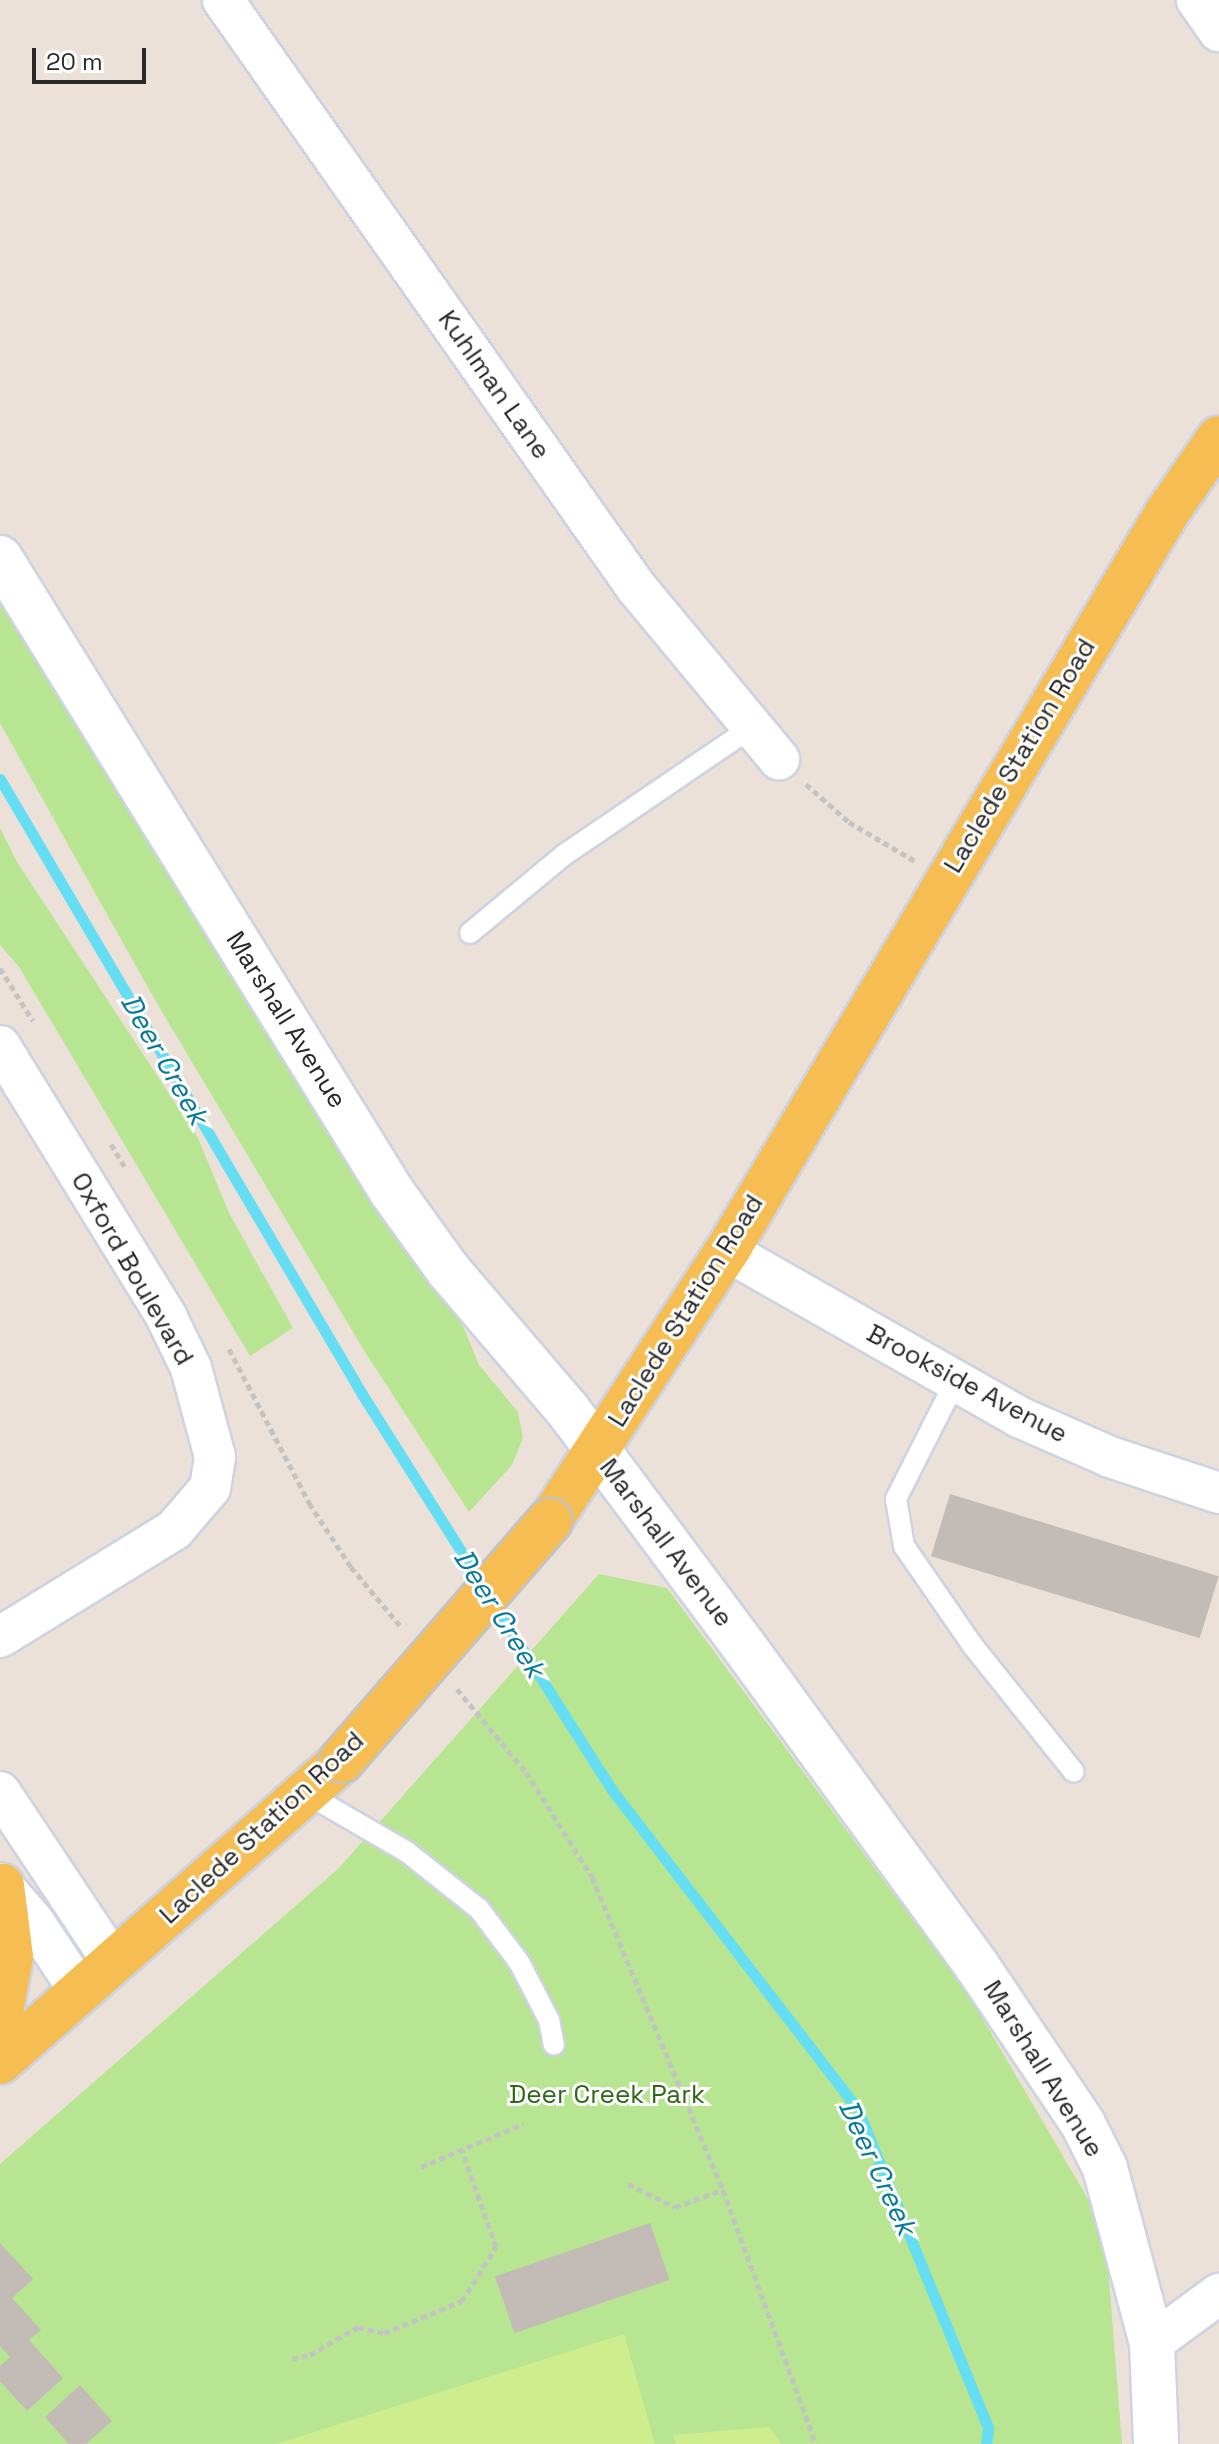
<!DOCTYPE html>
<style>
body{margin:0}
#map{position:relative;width:1219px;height:2444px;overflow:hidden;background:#ebe1d8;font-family:"Space Grotesk",sans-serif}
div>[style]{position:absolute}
.green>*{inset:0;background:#b7e591}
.pitch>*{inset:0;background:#ceed8c}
.stream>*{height:11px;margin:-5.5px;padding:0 5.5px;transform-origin:5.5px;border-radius:5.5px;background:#65ddf3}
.building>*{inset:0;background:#c3bbb5;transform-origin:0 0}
.path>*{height:5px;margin-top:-2.5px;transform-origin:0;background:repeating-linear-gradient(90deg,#c3c3c3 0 6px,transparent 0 10px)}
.roads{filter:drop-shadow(2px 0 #cdd3e2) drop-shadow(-2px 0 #cdd3e2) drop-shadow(0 2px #cdd3e2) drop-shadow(0 -2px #cdd3e2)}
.lane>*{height:20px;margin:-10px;padding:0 10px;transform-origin:10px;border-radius:10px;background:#fff}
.street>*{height:40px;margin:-20px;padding:0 20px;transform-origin:20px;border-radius:20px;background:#fff}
.secondary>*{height:44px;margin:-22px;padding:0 22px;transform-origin:22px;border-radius:22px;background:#fff}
.primary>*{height:44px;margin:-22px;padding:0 22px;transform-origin:22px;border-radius:22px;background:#f6be52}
.bridges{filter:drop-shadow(2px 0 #c3c3c3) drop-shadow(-2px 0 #c3c3c3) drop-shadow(0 2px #c3c3c3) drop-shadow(0 -2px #c3c3c3)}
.primary-bridge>*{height:44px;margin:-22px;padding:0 22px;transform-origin:22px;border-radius:22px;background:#f6be52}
span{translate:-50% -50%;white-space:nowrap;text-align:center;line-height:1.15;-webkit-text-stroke:6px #fff;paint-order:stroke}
.street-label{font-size:26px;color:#282828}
.park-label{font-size:26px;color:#2f6616}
.water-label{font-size:28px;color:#07799c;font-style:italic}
.scale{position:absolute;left:32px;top:48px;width:114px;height:36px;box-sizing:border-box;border:4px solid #282828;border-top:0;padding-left:10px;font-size:24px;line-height:28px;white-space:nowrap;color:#282828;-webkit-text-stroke:6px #fff;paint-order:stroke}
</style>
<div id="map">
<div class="green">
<i style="clip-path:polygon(0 601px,383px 1215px,463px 1326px,479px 1365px,518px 1412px,523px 1438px,512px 1465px,469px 1512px,365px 1352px,155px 1000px,0 723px)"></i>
<i style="clip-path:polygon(0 828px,17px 862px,198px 1138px,229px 1213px,293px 1328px,250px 1356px,19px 967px,0 945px)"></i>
<i style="clip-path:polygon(599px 1574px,667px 1588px,970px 1997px,1105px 2228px,1122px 2444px,0 2444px,0 2164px,339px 1868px)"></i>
</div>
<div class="pitch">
<i style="clip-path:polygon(624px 2334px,655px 2444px,276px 2444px)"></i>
<i style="clip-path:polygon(769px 2427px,782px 2444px,676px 2444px,673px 2435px)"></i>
</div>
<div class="stream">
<i style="left:0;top:779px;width:714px;rotate:59.52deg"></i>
<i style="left:362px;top:1394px;width:227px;rotate:57.8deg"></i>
<i style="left:492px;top:1601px;width:224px;rotate:57.6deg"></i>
<i style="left:612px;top:1790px;width:401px;rotate:52.4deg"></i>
<i style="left:857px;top:2108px;width:346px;rotate:67.7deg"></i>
<i style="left:988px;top:2428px;width:16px;rotate:97deg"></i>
</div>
<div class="building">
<i style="left:950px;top:1494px;width:281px;height:65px;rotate:17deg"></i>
<i style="left:650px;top:2223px;width:60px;height:164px;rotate:71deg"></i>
<i style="clip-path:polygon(0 2243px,33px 2279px,12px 2298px,41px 2330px,29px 2340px,63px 2378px,27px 2411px,0 2381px,0 2366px,10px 2357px,0 2346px)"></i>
<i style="clip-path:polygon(80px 2385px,112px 2421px,86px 2444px,69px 2444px,45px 2417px)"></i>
</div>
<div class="path">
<i style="left:806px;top:784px;width:57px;rotate:41.5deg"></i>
<i style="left:849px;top:822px;width:77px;rotate:30.6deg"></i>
<i style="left:0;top:968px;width:62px;rotate:58.1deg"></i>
<i style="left:111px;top:1144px;width:26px;rotate:59deg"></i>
<i style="left:229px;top:1349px;width:174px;rotate:62.5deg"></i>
<i style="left:309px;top:1503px;width:77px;rotate:56.7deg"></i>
<i style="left:351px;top:1567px;width:80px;rotate:50.1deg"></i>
<i style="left:457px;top:1689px;width:108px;rotate:50.3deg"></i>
<i style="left:526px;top:1772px;width:124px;rotate:57.8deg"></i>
<i style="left:592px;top:1877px;width:339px;rotate:67.3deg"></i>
<i style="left:723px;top:2190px;width:270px;rotate:69.9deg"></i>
<i style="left:421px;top:2167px;width:111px;rotate:-22.9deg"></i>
<i style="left:628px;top:2184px;width:52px;rotate:26.1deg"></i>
<i style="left:675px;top:2207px;width:51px;rotate:-19.5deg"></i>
<i style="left:292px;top:2359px;width:18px;rotate:-13deg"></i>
<i style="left:310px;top:2355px;width:56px;rotate:-30.3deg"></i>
<i style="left:358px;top:2327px;width:27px;rotate:13deg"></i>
<i style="left:384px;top:2333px;width:84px;rotate:-22.3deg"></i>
<i style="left:462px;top:2301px;width:64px;rotate:-57.8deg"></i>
<i style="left:496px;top:2247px;width:103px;rotate:-109.3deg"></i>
</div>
<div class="roads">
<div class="lane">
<i style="left:470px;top:933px;width:122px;rotate:-39.7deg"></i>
<i style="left:564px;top:855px;width:226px;rotate:-34.2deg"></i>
<i style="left:955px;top:1382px;width:131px;rotate:116.8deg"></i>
<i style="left:896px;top:1499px;width:48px;rotate:80.3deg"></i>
<i style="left:904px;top:1546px;width:121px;rotate:55.4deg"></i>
<i style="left:973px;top:1646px;width:161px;rotate:51.3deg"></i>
<i style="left:307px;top:1794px;width:116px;rotate:30.1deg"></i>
<i style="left:407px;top:1852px;width:92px;rotate:38.4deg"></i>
<i style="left:479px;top:1909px;width:66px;rotate:53deg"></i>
<i style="left:519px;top:1962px;width:65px;rotate:62.7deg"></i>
<i style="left:549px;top:2020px;width:25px;rotate:79deg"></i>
</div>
<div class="street">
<i style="left:223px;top:0;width:718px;rotate:54.87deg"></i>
<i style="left:636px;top:587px;width:224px;rotate:50.3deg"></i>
<i style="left:1197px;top:0;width:38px;rotate:55deg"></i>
<i style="left:0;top:1046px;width:317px;rotate:58.4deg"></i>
<i style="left:166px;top:1316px;width:58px;rotate:64.3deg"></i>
<i style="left:191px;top:1368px;width:92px;rotate:74.9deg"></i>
<i style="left:215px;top:1457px;width:31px;rotate:99deg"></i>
<i style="left:210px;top:1488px;width:55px;rotate:130.6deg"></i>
<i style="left:174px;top:1530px;width:204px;rotate:148.4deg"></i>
<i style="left:727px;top:1251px;width:336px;rotate:29.6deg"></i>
<i style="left:1019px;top:1417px;width:99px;rotate:23.7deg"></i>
<i style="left:1110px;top:1457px;width:115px;rotate:18.3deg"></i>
<i style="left:0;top:1792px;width:204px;rotate:56.4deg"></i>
<i style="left:0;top:1883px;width:52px;rotate:48.9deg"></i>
<i style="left:34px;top:1922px;width:82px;rotate:56.5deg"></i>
<i style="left:1152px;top:2343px;width:83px;rotate:-36.2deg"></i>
</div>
<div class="secondary">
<i style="left:0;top:558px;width:745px;rotate:58.27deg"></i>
<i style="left:392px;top:1192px;width:97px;rotate:54.2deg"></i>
<i style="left:449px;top:1271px;width:182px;rotate:49.5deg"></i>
<i style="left:567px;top:1409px;width:294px;rotate:53.3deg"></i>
<i style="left:743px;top:1645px;width:397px;rotate:53.9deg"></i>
<i style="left:977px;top:1966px;width:190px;rotate:56.1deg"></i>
<i style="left:1083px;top:2124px;width:49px;rotate:63.4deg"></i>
<i style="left:1105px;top:2168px;width:181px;rotate:75deg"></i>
<i style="left:1152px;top:2343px;width:101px;rotate:87.7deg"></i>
</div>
<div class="primary">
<i style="left:550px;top:1521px;width:323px;rotate:-56.8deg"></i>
<i style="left:727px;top:1251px;width:859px;rotate:-59.2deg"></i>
<i style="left:1167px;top:513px;width:91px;rotate:-55.3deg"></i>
<i style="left:0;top:2018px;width:62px;rotate:-79.8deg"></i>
<i style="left:11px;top:1957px;width:72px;rotate:-97.2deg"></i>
<i style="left:0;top:2062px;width:456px;rotate:-41.4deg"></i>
</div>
</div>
<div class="bridges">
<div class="primary-bridge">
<i style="left:342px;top:1760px;width:317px;rotate:-49deg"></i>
</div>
</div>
<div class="street-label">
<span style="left:494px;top:385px;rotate:55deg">Kuhlman Lane</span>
<span style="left:1020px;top:756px;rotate:-59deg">Laclede Station Road</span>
<span style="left:286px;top:1020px;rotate:58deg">Marshall Avenue</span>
<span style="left:132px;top:1269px;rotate:60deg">Oxford Boulevard</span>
<span style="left:686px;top:1311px;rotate:-58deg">Laclede Station Road</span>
<span style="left:967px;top:1384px;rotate:28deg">Brookside Avenue</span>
<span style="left:666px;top:1543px;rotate:53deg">Marshall Avenue</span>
<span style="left:262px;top:1828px;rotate:-43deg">Laclede Station Road</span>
<span style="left:1043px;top:2069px;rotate:58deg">Marshall Avenue</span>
</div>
<div class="park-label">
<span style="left:607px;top:2095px">Deer Creek Park</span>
</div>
<div class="water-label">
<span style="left:165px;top:1059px;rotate:60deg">Deer Creek</span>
<span style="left:500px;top:1613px;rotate:58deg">Deer Creek</span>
<span style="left:878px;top:2167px;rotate:65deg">Deer Creek</span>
</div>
<div class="scale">20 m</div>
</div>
